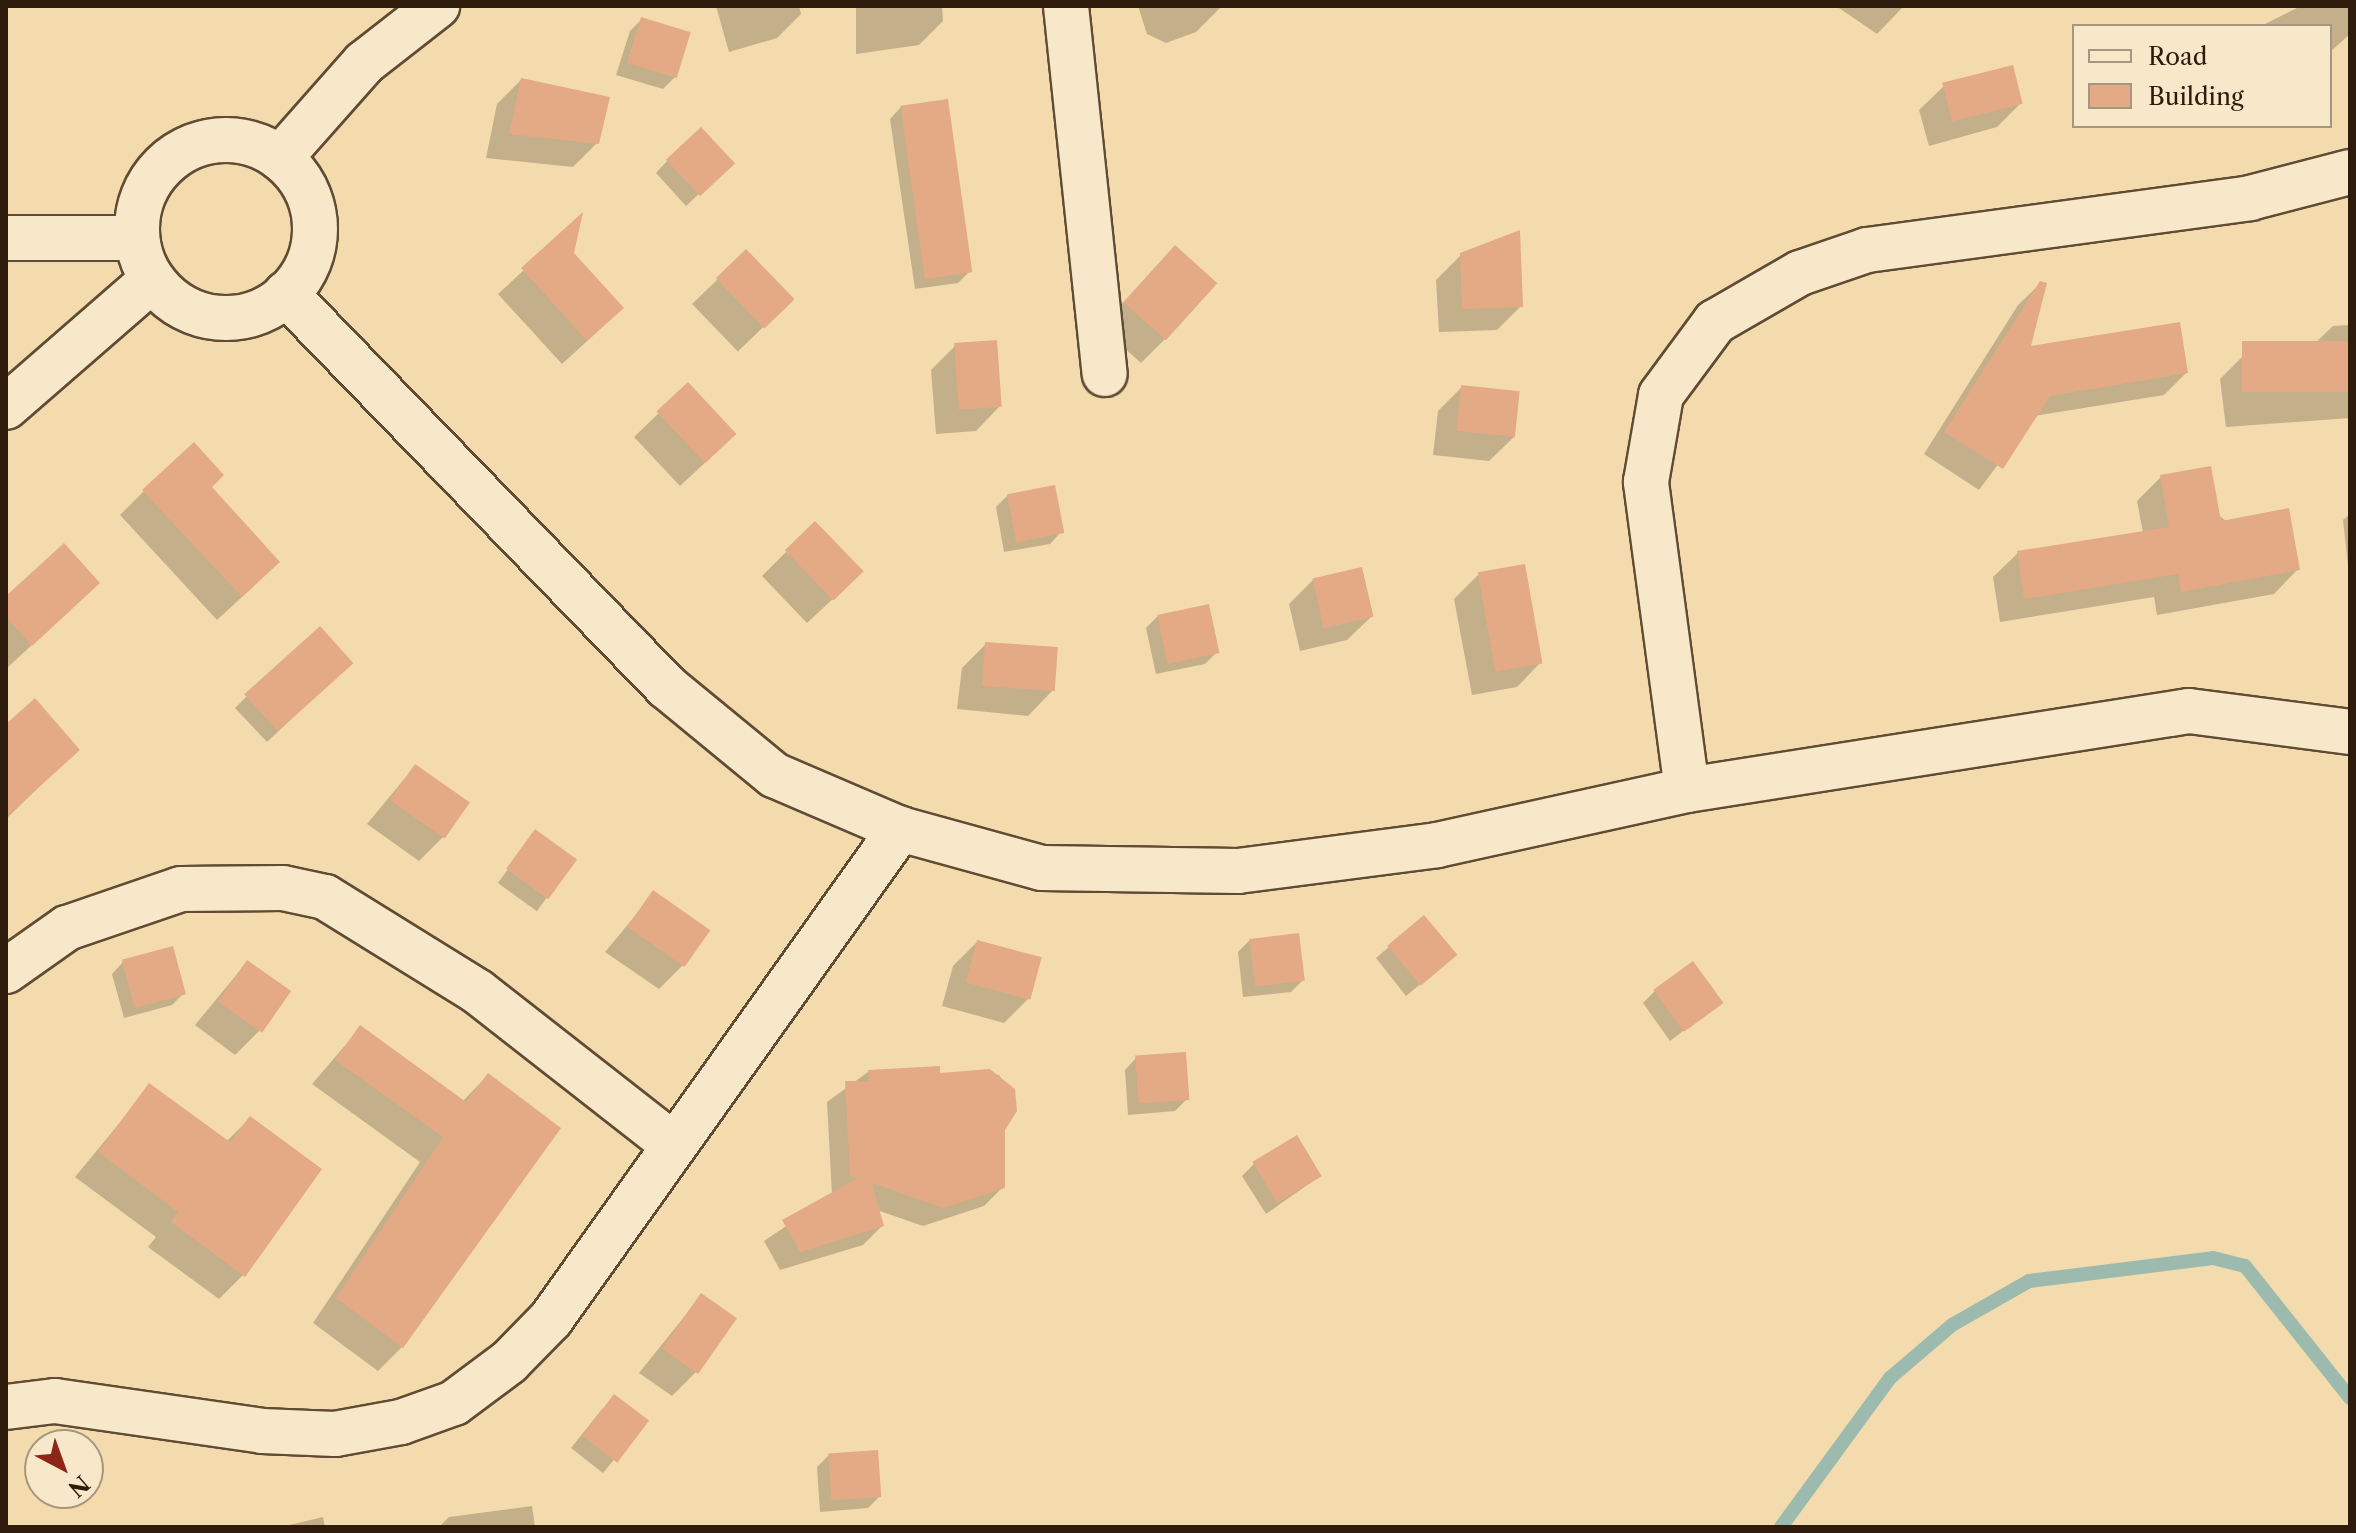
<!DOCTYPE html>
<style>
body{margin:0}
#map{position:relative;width:2356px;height:1533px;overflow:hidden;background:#f4dbad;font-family:"Libre Caslon Text",serif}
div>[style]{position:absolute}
.shadow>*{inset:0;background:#0003;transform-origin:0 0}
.stream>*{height:14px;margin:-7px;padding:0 7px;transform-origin:7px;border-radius:7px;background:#9cbbae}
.building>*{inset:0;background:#e3aa85;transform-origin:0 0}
.roads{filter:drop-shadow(2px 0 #604b34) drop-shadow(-2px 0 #604b34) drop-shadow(0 2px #604b34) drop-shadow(0 -2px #604b34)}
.minor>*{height:44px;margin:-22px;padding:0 22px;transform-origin:22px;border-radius:22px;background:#f8e8ca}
.minor>.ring{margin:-22px;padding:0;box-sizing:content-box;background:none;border:44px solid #f8e8ca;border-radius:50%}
span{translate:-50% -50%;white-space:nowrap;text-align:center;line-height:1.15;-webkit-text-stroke:8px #f8e8ca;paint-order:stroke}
.frame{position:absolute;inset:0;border:8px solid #2e1b0c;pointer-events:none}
.legend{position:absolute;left:2072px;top:24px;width:260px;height:104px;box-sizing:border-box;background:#f8e8ca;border:2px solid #a7967e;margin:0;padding:10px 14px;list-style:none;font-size:24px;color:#2e1b0c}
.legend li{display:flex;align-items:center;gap:16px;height:40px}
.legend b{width:40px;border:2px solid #a7967e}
.north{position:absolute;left:24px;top:1429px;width:80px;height:80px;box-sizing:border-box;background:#f8e8ca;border:2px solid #a7967e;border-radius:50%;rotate:139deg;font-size:22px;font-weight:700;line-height:32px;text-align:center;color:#2e1b0c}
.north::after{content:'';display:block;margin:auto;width:28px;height:36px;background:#8f2418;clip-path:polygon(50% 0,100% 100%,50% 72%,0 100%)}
</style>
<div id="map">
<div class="shadow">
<i style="clip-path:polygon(799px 6px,801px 14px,777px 38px,729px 52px,716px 6px)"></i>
<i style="clip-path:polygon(856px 6px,942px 6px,943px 21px,919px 45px,856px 54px)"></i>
<i style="clip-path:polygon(1138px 6px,1222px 6px,1196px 32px,1166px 43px,1147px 34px)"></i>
<i style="clip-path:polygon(1836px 6px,1904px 6px,1877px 34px)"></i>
<i style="clip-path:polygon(2301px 6px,2348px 6px,2350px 34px,2330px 52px,2330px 26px,2261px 26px)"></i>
<i style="clip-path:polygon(642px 19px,675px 77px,663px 89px,616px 75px,630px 31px)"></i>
<i style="clip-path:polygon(521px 80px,597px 143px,573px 167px,486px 158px,497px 104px)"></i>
<i style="clip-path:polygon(1944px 86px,2021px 103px,1997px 127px,1929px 146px,1919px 110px)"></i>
<i style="clip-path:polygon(901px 107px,970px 271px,958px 283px,915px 289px,890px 119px)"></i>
<i style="clip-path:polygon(667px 161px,720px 174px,686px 206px,656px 173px)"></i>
<i style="clip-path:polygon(580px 218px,572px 253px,597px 332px,562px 364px,498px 294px)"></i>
<i style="left:746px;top:252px;width:66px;height:75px;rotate:46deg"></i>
<i style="clip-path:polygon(1461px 255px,1521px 306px,1497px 330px,1439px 332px,1436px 280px)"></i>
<i style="clip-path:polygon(1151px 272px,1165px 339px,1141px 363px,1101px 327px)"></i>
<i style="clip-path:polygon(2041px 283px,2029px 349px,2186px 373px,2164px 395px,2034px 416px,1979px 490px,1924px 454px,2018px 305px)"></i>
<i style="clip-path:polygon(2350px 325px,2350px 418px,2226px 427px,2220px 379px,2244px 355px,2311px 347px,2333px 326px)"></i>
<i style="clip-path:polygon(955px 346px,1000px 406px,976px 431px,936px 434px,931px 370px)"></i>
<i style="clip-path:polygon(688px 385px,710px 458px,680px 486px,634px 437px)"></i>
<i style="clip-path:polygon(1462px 387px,1514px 437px,1489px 461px,1433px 455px,1438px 411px)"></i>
<i style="clip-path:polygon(2161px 477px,2298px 569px,2274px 594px,2157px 615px,2154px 597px,2000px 622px,1993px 577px,2018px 553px,2143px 533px,2137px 501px)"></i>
<i style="clip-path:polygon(210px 487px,254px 586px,217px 620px,120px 515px,144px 491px)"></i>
<i style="clip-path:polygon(1008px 495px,1061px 532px,1050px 544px,1004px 552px,996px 507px)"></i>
<i style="clip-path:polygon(2350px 514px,2350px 574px,2349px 574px,2343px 520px)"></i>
<i style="clip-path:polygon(786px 552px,837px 595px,807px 623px,762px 576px)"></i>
<i style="clip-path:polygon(1478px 575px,1541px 662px,1517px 687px,1472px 695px,1454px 599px)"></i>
<i style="clip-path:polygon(1313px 580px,1372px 616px,1347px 640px,1300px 651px,1289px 604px)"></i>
<i style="clip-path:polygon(6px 599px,73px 607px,7px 668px,6px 667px)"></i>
<i style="clip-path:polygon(1158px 616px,1217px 652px,1205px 664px,1156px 674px,1146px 628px)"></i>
<i style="clip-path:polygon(986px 644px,1052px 691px,1028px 716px,957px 709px,962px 668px)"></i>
<i style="clip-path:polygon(339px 674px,267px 742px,235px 708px,247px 696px)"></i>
<i style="clip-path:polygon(6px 726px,77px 750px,6px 819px)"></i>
<i style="clip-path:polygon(415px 766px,443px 837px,419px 861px,367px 824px)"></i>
<i style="left:535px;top:832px;width:48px;height:63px;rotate:36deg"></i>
<i style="clip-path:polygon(654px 893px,683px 965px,659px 989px,605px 952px)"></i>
<i style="clip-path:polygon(1424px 917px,1442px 966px,1406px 996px,1376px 958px)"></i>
<i style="clip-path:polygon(1250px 940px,1303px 980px,1291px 992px,1243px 997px,1238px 952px)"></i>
<i style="clip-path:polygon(977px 942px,1028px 999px,1004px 1023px,942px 1006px,953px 966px)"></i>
<i style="clip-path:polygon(123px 962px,184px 993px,172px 1005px,124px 1018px,112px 974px)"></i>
<i style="clip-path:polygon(247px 962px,259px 1031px,235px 1055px,195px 1025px)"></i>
<i style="clip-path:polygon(1655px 991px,1720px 1003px,1670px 1041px,1643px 1003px)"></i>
<i style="clip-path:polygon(361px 1027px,462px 1102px,488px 1075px,402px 1347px,378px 1371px,313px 1323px,420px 1162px,312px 1084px)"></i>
<i style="clip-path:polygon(1136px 1058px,1187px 1099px,1175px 1111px,1128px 1115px,1125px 1070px)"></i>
<i style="clip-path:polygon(868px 1072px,999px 1075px,1016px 1100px,1003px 1130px,1003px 1187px,984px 1206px,923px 1226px,877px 1210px,882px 1226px,863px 1245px,780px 1270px,764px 1241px,832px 1195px,827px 1102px)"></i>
<i style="clip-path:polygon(150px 1086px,226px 1142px,250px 1118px,243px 1275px,219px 1299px,148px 1247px,156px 1237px,75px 1177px)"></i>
<i style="clip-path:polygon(1254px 1164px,1320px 1176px,1266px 1214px,1242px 1176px)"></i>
<i style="clip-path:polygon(701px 1296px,696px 1372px,672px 1396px,639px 1373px)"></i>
<i style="clip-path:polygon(603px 1408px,646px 1421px,603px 1473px,571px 1448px)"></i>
<i style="clip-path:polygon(829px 1455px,879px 1497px,868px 1508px,820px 1512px,817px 1467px)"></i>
<i style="clip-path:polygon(532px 1506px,535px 1527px,439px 1527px,449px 1517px)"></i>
<i style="clip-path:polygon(323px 1517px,325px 1527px,281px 1527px)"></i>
</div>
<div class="stream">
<i style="left:1781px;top:1527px;width:185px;rotate:-53.8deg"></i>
<i style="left:1890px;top:1378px;width:82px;rotate:-40.5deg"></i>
<i style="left:1952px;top:1325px;width:89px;rotate:-29.7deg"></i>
<i style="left:2029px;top:1281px;width:185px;rotate:-7.1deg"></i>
<i style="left:2213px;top:1258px;width:33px;rotate:14deg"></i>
<i style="left:2245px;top:1266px;width:169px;rotate:51.5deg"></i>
</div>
<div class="building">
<i style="left:641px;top:17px;width:52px;height:48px;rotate:17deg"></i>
<i style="left:2013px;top:65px;width:40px;height:73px;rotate:76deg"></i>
<i style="clip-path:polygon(521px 78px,610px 97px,599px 144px,509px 134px)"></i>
<i style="left:948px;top:99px;width:175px;height:48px;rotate:82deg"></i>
<i style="left:701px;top:127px;width:50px;height:48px;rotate:47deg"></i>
<i style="clip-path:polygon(583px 212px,574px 253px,624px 308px,587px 341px,521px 268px)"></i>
<i style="clip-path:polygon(1520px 230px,1523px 307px,1462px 309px,1460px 253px)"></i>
<i style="left:1175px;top:245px;width:57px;height:77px;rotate:42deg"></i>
<i style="left:746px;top:249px;width:70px;height:42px;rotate:46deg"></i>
<i style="clip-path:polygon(2040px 281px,2047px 283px,2031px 346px,2180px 322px,2188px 373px,2050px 396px,2003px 469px,1944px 432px)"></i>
<i style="left:997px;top:340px;width:67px;height:43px;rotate:86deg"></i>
<i style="left:2350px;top:341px;width:51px;height:108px;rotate:90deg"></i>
<i style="left:688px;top:382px;width:71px;height:43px;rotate:47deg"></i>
<i style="left:1461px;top:385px;width:59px;height:46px;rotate:6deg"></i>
<i style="clip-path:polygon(194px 442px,224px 475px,212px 487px,280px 562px,242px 597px,142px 490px)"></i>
<i style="clip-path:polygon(2211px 466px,2221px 521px,2289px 508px,2300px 570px,2181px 592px,2178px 574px,2024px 599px,2017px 551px,2169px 527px,2160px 475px)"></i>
<i style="left:1055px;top:485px;width:49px;height:49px;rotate:79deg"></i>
<i style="left:815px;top:521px;width:70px;height:42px;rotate:46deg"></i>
<i style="clip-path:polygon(64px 543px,100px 583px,32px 646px,6px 617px,6px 596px)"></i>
<i style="left:1525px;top:564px;width:101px;height:48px;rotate:80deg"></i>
<i style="left:1362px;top:567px;width:51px;height:51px;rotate:77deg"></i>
<i style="left:1209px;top:604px;width:50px;height:53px;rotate:78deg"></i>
<i style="left:320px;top:626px;width:50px;height:102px;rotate:48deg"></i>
<i style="left:985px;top:642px;width:73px;height:44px;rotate:4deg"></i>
<i style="clip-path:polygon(35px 698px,80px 750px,6px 817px,6px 724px)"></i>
<i style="left:415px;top:764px;width:67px;height:44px;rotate:35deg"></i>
<i style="left:535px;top:829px;width:52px;height:49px;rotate:36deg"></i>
<i style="left:653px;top:890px;width:70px;height:45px;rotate:35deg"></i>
<i style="left:1424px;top:915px;width:52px;height:48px;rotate:50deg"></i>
<i style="left:1299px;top:933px;width:48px;height:50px;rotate:83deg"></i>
<i style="left:977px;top:940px;width:67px;height:44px;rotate:15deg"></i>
<i style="left:173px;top:946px;width:50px;height:53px;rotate:75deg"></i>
<i style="left:247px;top:960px;width:54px;height:51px;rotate:35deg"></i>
<i style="left:1693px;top:961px;width:52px;height:49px;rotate:54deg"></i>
<i style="clip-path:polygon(360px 1025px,466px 1102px,488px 1073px,561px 1128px,403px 1348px,336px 1298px,443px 1137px,335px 1060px)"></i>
<i style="left:1186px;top:1052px;width:48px;height:51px;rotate:86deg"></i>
<i style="clip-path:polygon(940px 1066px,940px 1073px,990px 1069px,1015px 1089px,1017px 1111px,1005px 1130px,1005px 1188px,943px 1208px,872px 1183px,884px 1226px,800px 1252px,782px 1220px,858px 1178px,850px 1176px,845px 1081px,869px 1081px,868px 1070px)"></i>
<i style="clip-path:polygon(149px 1083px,230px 1142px,250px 1116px,322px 1169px,245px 1277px,171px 1222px,178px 1212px,98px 1152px)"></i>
<i style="left:1297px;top:1135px;width:48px;height:52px;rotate:59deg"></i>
<i style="left:701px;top:1293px;width:44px;height:68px;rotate:35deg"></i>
<i style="left:614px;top:1394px;width:44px;height:53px;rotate:37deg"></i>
<i style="left:878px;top:1450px;width:47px;height:50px;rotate:86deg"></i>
</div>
<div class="roads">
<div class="minor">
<i style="left:1066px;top:6px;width:370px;rotate:84deg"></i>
<i class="ring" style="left:137px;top:140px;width:134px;height:134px"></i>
<i style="left:280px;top:158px;width:127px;rotate:-48.5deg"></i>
<i style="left:364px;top:63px;width:93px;rotate:-38deg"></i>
<i style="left:6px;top:238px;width:131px"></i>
<i style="left:286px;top:294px;width:547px;rotate:45.89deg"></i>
<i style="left:667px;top:687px;width:139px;rotate:39.4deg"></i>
<i style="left:774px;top:775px;width:137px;rotate:23.2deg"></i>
<i style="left:900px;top:829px;width:147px;rotate:15.4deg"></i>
<i style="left:1042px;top:868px;width:196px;rotate:0.9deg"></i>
<i style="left:1238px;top:871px;width:201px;rotate:-7.4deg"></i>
<i style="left:1437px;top:845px;width:256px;rotate:-12.4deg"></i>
<i style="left:1687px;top:790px;width:508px;rotate:-8.94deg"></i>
<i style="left:2189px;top:711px;width:162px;rotate:7.4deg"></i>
<i style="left:6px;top:407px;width:194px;rotate:-41deg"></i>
<i style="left:1687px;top:790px;width:311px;rotate:-97.6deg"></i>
<i style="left:1646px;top:482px;width:88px;rotate:-80.2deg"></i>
<i style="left:1661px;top:395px;width:91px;rotate:-53.5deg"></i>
<i style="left:1715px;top:322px;width:98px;rotate:-30deg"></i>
<i style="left:1800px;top:273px;width:71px;rotate:-18.9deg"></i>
<i style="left:1867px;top:250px;width:387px;rotate:-7.7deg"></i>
<i style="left:2250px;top:198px;width:103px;rotate:-14.6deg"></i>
<i style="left:6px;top:971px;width:75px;rotate:-35.2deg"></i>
<i style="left:67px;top:928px;width:120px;rotate:-18.9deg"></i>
<i style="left:181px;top:889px;width:102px;rotate:-0.6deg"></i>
<i style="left:283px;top:888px;width:43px;rotate:12.1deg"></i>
<i style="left:325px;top:897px;width:180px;rotate:31.8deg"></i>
<i style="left:478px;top:992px;width:249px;rotate:38deg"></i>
<i style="left:6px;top:1407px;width:49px;rotate:-7deg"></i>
<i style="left:55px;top:1401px;width:209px;rotate:8.2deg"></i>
<i style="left:262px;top:1431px;width:73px;rotate:2.4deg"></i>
<i style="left:335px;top:1434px;width:67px;rotate:-10.3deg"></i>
<i style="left:401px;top:1422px;width:56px;rotate:-19.7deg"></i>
<i style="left:454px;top:1403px;width:69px;rotate:-36.7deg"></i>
<i style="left:509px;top:1362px;width:60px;rotate:-45.7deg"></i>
<i style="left:551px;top:1319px;width:602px;rotate:-54.54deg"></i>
</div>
</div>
<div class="frame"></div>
<ul class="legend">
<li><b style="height:10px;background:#f8e8ca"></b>Road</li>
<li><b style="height:22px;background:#e3aa85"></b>Building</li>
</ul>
<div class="north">N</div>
</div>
